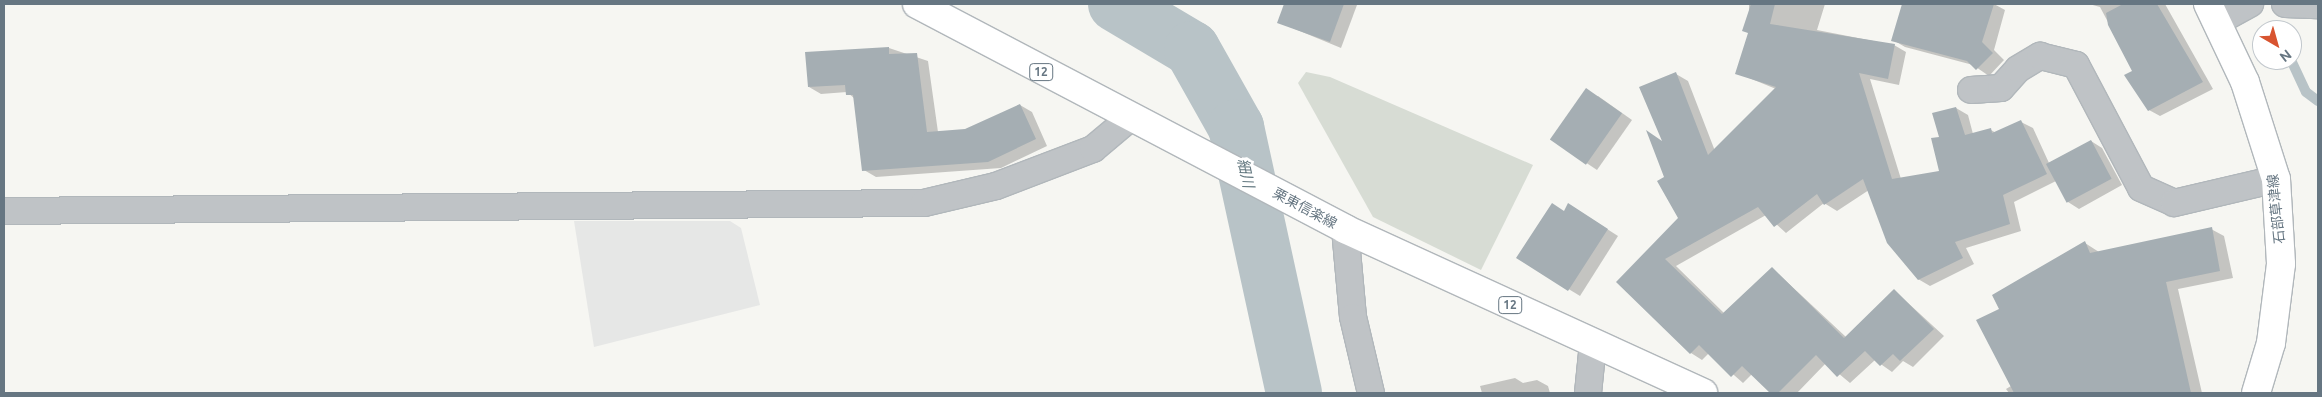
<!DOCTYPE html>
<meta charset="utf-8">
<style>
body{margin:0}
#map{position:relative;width:2322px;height:397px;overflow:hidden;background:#f6f6f2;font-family:Ubuntu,"Noto Sans JP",sans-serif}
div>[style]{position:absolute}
.built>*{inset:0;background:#e6e7e6}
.green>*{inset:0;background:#d7dcd4}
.shadow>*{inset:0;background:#0003}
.stream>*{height:10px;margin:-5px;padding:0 5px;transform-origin:5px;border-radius:5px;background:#b8c3c7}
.river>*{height:56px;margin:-28px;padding:0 28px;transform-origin:28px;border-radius:28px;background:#b8c3c7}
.building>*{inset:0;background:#a5aeb3;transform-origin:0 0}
.roads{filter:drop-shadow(1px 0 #b1b7bb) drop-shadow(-1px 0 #b1b7bb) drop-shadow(0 1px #b1b7bb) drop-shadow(0 -1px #b1b7bb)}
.minor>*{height:26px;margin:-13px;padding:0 13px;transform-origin:13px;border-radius:13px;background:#bfc3c6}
.secondary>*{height:28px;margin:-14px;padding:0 14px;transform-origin:14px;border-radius:14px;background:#fff}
.primary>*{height:28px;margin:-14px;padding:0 14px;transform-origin:14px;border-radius:14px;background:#fff}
span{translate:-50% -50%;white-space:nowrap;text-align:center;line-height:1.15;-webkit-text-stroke:5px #fff;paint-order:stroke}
.shield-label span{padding:1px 4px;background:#fff;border:1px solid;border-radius:4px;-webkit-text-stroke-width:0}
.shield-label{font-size:12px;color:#667682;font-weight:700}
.street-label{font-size:14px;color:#667682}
.water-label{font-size:15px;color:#62777f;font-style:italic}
.frame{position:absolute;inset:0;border:5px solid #667682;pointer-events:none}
.north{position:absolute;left:2252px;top:20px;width:50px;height:50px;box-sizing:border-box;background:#fff;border:1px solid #c2c8cd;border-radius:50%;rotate:142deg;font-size:14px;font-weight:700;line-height:20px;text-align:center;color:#667682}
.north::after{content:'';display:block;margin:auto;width:18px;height:22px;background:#d85430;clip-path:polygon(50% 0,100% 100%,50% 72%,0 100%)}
</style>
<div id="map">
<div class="built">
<i style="clip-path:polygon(574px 221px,730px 221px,741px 228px,760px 305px,594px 347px)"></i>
</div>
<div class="green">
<i style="clip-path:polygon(1306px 72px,1330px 77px,1533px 165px,1481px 270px,1373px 217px,1298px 83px)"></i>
</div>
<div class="shadow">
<i style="clip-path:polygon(1285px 4px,1354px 4px,1357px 5px,1341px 48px,1278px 22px)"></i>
<i style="clip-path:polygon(1749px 4px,1825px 4px,1817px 30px,1894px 45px,1906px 52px,1899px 85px,1870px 79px,1901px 179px,1941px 172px,1940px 137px,1956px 108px,1968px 115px,1973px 134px,1991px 130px,1996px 133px,2021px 122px,2033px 128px,2049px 163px,2091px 141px,2102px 148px,2122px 185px,2079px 209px,2068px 202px,2056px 181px,2014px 202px,2021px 231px,1966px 248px,1974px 264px,1930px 286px,1918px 279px,1869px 190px,1837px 211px,1824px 203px,1786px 233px,1766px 215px,1676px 266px,1724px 313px,1772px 268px,1846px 337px,1895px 291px,1944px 336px,1913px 367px,1903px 361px,1892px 372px,1875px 360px,1850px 383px,1826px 363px,1797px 393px,1772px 393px,1752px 374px,1743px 383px,1709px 353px,1702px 360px,1691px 353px,1618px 282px,1680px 218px,1666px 177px,1664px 143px,1676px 74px,1688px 81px,1715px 151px,1776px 89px,1737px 73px,1749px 34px)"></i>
<i style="clip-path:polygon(1903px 4px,1994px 4px,2005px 10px,1994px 50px,2004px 60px,1989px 76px,1973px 65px,1905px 47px,1893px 40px)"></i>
<i style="clip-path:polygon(2089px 4px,2165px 4px,2213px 89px,2160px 116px,2149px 110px,2126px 75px,2134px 71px,2100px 7px)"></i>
<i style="clip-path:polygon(889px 48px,928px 61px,938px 132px,966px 130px,1020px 105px,1032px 112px,1047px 146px,1001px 168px,876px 177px,864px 170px,855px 99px,847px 92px,821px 94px,809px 87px)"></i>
<i style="clip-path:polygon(1598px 96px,1632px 120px,1597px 170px,1552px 140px)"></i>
<i style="clip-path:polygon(1579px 211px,1618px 236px,1580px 296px,1518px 258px,1565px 212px)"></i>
<i style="clip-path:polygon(2211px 229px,2224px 236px,2233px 278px,2178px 289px,2202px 393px,2009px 393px,2006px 389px,2011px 386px,2000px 309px,2085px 243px,2099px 252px)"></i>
<i style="clip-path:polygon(1515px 378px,1523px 383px,1537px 380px,1548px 386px,1550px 393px,1482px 393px,1480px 386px)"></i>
</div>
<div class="stream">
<i style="left:2291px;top:60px;width:35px;rotate:65deg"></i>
<i style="left:2306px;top:92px;width:15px;rotate:37deg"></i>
</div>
<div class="river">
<i style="left:1116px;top:4px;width:88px;rotate:30.6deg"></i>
<i style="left:1192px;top:49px;width:90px;rotate:60.6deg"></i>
<i style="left:1236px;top:127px;width:272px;rotate:77.7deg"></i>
</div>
<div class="building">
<i style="clip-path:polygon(1284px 4px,1344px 4px,1330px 42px,1277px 23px)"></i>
<i style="clip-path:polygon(1751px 4px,1775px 4px,1770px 24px,1895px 44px,1888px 79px,1859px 73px,1892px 179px,1939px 171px,1931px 138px,1939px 137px,1932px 113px,1956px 107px,1965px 135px,1991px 128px,1992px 133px,2021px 120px,2047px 174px,2003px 195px,2010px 224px,1955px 242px,1963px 258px,1918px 280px,1887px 243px,1863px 179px,1824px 205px,1817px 194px,1774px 227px,1758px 207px,1665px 259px,1722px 314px,1772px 267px,1844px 338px,1894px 289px,1934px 329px,1900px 361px,1893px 354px,1880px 366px,1865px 351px,1837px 377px,1816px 355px,1778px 393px,1770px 393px,1742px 366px,1731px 377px,1699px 345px,1690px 354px,1616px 282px,1678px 218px,1657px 181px,1664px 177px,1646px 130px,1662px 141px,1639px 87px,1676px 72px,1708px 155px,1776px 87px,1735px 74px,1748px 33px,1742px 31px)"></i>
<i style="clip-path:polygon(1902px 4px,1994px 4px,1982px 42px,1993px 53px,1976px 70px,1967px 61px,1891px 41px)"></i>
<i style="clip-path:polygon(2123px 4px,2157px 4px,2203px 82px,2148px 111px,2124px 75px,2132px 71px,2108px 25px,2106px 13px)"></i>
<i style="clip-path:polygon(889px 47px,889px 54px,917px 53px,927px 132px,965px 129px,1020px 104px,1036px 139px,988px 162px,862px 171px,853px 95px,846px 95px,845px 85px,808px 87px,805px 52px)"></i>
<i style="left:1586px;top:88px;width:44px;height:63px;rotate:35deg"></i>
<i style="left:2091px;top:140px;width:44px;height:51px;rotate:62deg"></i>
<i style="clip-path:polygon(1552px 203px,1564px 211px,1568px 203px,1608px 229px,1568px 291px,1516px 258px)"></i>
<i style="clip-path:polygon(2212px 227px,2220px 271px,2166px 282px,2191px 393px,2014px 393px,1976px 320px,1999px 309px,1992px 295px,2085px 241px,2090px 253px)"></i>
</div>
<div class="roads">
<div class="minor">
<i style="left:2285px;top:4px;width:33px;rotate:2deg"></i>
<i style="left:2217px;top:22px;width:38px;rotate:-29deg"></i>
<i style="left:1971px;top:90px;width:30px;rotate:-4deg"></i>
<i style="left:2001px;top:88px;width:25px;rotate:-48deg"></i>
<i style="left:2018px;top:69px;width:26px;rotate:-31deg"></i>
<i style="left:2040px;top:56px;width:37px;rotate:14deg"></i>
<i style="left:2076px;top:65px;width:139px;rotate:62.1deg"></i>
<i style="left:2141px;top:188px;width:36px;rotate:24deg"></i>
<i style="left:2174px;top:203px;width:105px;rotate:-13.2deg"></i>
<i style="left:4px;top:211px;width:920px;rotate:-0.5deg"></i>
<i style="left:924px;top:203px;width:74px;rotate:-13.3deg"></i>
<i style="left:996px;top:186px;width:104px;rotate:-20.9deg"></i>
<i style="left:1093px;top:149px;width:48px;rotate:-40deg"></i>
<i style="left:1345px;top:229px;width:88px;rotate:84.8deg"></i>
<i style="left:1353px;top:317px;width:78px;rotate:76.7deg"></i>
<i style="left:1588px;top:393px;width:50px;rotate:-84.3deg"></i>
</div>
<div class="secondary">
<i style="left:2208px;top:4px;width:86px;rotate:64.6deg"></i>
<i style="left:2245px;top:82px;width:102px;rotate:72.3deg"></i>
<i style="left:2276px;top:179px;width:85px;rotate:86.6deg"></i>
<i style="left:2281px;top:264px;width:80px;rotate:97.2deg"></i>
<i style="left:2271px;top:343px;width:52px;rotate:106.7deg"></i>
</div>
<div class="primary">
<i style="left:917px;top:4px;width:484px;rotate:27.7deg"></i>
<i style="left:1345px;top:229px;width:394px;rotate:24.6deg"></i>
</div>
</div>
<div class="shield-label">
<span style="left:1041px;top:72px">12</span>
<span style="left:1510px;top:305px">12</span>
</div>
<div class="street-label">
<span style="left:1305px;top:208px;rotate:28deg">栗東信楽線</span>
<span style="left:2276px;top:209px;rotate:-96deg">石部草津線</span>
</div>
<div class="water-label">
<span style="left:1246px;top:173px;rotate:78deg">細川</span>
</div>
<div class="frame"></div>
<div class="north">N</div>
</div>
